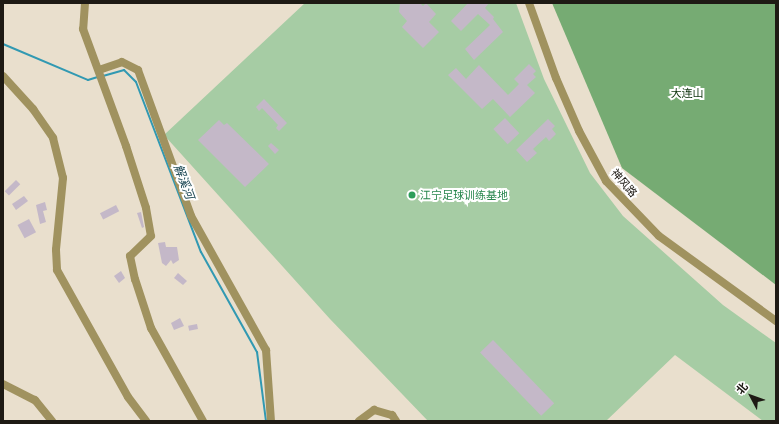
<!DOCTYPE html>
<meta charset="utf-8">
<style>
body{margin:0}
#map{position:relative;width:779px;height:424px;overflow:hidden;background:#e9dfcd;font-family:"Archivo Narrow","Noto Sans SC",sans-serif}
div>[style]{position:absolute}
.green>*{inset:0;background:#a6cca4}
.forest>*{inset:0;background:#76ab73}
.stream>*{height:2px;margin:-1px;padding:0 1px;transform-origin:1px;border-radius:1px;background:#3199b2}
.building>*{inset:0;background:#c4b8c8;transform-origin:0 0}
.minor>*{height:8px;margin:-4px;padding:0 4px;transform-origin:4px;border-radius:4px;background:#a0925f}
.dots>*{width:11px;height:11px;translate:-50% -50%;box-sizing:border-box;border:2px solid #fff;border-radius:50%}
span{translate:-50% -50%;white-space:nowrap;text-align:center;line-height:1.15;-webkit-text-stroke:4px #fff;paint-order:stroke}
.park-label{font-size:11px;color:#0d330d}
.street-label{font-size:11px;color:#1e1a14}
.leisure-label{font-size:11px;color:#27864d}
.left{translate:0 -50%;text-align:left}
.water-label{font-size:12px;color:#1a4652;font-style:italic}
.frame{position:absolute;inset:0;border:4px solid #1e1a14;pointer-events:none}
.north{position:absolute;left:731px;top:376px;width:40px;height:40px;-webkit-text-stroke:3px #fff;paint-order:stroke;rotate:311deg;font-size:11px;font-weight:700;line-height:16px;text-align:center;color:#1e1a14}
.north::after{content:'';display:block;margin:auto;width:14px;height:18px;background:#1e1a14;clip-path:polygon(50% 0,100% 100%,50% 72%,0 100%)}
</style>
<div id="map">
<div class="green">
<i style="clip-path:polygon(305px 3px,516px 3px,544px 79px,590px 173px,623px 216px,723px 305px,776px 343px,776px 421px,763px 421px,675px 355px,606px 421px,428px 421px,330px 319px,164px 135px)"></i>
</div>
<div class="forest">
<i style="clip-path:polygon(552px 3px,776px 3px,776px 285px,622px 168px)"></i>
</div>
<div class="stream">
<i style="left:3px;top:44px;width:92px;rotate:23deg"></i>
<i style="left:88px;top:80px;width:10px;rotate:-17deg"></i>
<i style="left:103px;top:76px;width:22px;rotate:-16deg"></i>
<i style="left:124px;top:70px;width:17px;rotate:45deg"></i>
<i style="left:136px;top:82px;width:182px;rotate:69.1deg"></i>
<i style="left:201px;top:252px;width:115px;rotate:60.8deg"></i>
<i style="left:257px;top:352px;width:70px;rotate:82.6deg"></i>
</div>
<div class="building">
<i style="clip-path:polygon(400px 3px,420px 3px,423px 6px,426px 3px,436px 14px,429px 22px,439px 32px,423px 48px,402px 27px,407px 21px,399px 12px)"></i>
<i style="clip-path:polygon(468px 3px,489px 3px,485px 8px,494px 17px,493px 19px,503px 32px,474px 60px,465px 49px,490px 25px,478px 14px,461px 31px,451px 21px)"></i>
<i style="clip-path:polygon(529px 64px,536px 71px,533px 74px,536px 77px,527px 85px,535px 93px,510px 117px,493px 99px,482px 109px,448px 75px,456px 68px,466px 79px,479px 65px,508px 95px,519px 84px,514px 79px)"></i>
<i style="clip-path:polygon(264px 99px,287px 123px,279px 131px,276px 128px,278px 125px,262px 108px,259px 111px,256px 107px)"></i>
<i style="left:505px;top:118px;width:21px;height:16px;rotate:47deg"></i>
<i style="clip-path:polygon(548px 119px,555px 126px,552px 129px,556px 134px,549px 141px,546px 137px,533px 149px,537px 153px,527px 162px,516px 150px)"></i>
<i style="clip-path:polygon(219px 120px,224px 125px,227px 123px,269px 164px,245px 187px,198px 140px)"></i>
<i style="clip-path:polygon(271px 143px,279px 150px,275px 154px,268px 146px)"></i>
<i style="left:16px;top:180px;width:6px;height:16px;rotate:45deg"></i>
<i style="clip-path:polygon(24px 196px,28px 201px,16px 210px,12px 204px)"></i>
<i style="clip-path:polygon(45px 202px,47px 210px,43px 211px,46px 222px,40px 224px,36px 205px)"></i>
<i style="left:116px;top:205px;width:7px;height:18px;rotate:63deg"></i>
<i style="clip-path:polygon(141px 212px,144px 227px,142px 228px,137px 213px)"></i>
<i style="left:29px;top:219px;width:15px;height:13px;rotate:62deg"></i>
<i style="clip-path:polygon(165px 242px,166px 247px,177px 247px,179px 260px,173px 264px,171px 260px,166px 266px,162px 263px,158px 243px)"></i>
<i style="clip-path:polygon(121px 271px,125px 278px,119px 283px,114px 276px)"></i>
<i style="clip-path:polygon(178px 273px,187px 281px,183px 285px,174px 278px)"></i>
<i style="clip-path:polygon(180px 318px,184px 326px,174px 330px,171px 323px)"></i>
<i style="left:197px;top:324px;width:5px;height:9px;rotate:79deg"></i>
<i style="left:493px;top:340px;width:88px;height:18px;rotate:46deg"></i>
</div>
<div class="minor">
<i style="left:85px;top:3px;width:26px;rotate:94deg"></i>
<i style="left:83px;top:29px;width:125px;rotate:69.8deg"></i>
<i style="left:126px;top:146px;width:65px;rotate:72.1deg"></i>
<i style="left:146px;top:208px;width:28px;rotate:80deg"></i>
<i style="left:151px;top:236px;width:29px;rotate:136deg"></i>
<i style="left:130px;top:256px;width:24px;rotate:78deg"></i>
<i style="left:135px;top:279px;width:52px;rotate:71.9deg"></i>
<i style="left:151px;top:328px;width:107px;rotate:60.8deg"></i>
<i style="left:529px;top:3px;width:80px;rotate:70.2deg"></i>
<i style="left:556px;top:78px;width:58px;rotate:66.5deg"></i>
<i style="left:579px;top:131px;width:57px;rotate:61.6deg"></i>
<i style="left:606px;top:181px;width:76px;rotate:46.1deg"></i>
<i style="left:659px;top:236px;width:145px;rotate:36deg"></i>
<i style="left:99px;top:70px;width:24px;rotate:-19deg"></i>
<i style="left:122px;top:62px;width:18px;rotate:27deg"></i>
<i style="left:138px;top:70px;width:155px;rotate:70deg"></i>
<i style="left:191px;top:216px;width:154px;rotate:60.8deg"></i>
<i style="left:266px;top:350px;width:71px;rotate:86deg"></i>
<i style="left:3px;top:76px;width:45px;rotate:47.7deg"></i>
<i style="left:33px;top:109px;width:35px;rotate:55deg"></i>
<i style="left:53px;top:138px;width:41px;rotate:76deg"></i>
<i style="left:63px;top:178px;width:72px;rotate:95.6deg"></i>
<i style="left:56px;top:250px;width:20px;rotate:87deg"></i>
<i style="left:57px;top:270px;width:145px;rotate:60.8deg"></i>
<i style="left:128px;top:397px;width:30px;rotate:53deg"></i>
<i style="left:3px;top:384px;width:36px;rotate:27deg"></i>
<i style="left:35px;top:400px;width:27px;rotate:51deg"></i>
<i style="left:359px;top:421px;width:19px;rotate:-36deg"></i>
<i style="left:374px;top:410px;width:19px;rotate:16deg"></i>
<i style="left:392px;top:415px;width:7px;rotate:56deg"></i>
</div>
<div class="dots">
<i style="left:412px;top:195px;background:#2e9e5b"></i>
</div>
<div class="park-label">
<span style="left:687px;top:93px">大连山</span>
</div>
<div class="street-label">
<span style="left:624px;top:183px;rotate:49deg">神风路</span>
</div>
<div class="leisure-label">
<span class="left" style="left:420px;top:195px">江宁足球训练基地</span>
</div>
<div class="water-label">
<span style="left:183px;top:182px;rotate:69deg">解溪河</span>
</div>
<div class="frame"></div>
<div class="north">北</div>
</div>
